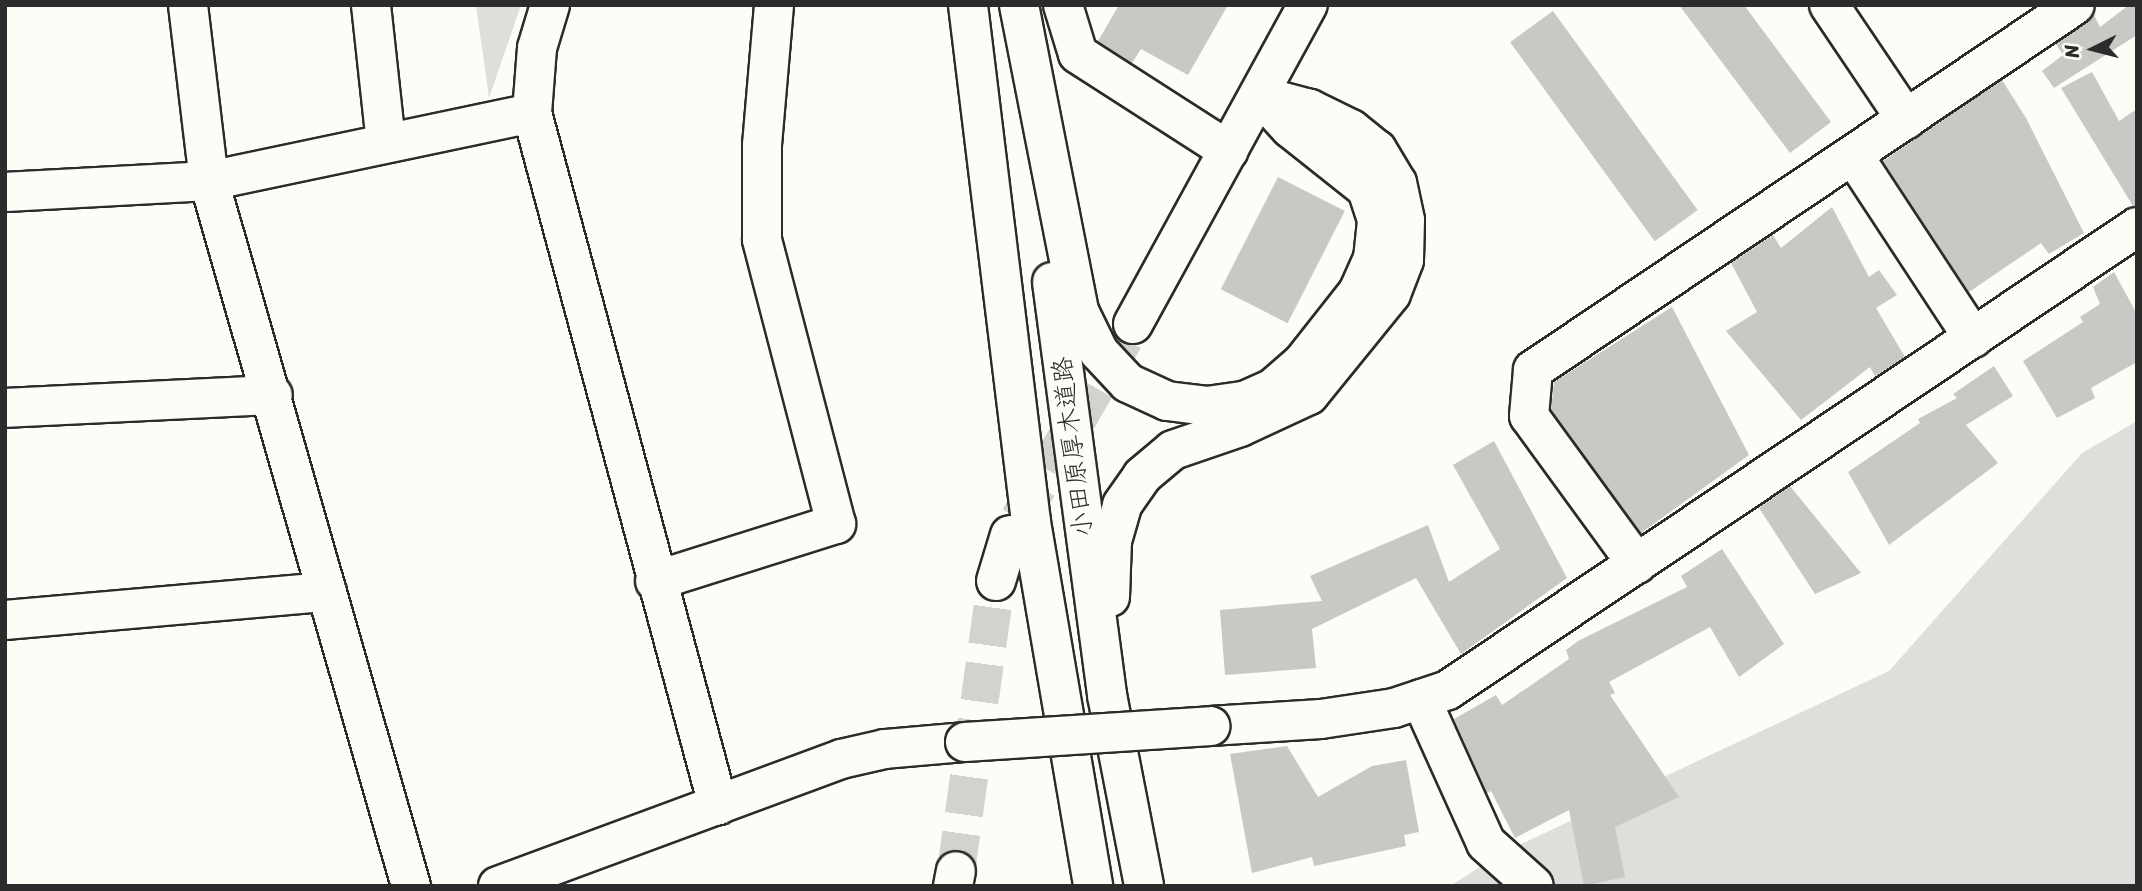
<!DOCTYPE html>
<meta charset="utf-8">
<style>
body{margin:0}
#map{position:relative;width:2142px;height:891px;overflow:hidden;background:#fdfcf7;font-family:Sriracha,"Klee One",sans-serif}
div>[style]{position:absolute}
.green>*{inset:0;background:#dfdeda}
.building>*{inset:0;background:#c9c8c4;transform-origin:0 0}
.minor-tunnel>*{height:38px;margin-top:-19px;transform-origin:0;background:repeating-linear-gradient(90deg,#d3d2ce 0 38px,transparent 0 57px)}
.roads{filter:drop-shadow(2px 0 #2b2b2b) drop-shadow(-2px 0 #2b2b2b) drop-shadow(0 2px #2b2b2b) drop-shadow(0 -2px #2b2b2b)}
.minor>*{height:38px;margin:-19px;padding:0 19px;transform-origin:19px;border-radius:19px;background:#fdfcf7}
.highway>*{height:38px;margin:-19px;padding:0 19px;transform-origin:19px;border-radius:19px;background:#fdfcf7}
.bridges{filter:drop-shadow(2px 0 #2b2b2b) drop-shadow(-2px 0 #2b2b2b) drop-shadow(0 2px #2b2b2b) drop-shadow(0 -2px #2b2b2b)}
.minor-bridge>*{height:38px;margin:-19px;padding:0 19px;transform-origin:19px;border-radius:19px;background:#fdfcf7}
span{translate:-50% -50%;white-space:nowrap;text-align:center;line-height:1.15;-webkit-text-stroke:5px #fdfcf7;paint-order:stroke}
.street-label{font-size:26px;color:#2b2b2b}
.frame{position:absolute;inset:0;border:7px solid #2b2b2b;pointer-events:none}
.north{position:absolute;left:2058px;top:14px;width:70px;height:70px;-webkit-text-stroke:5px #fdfcf7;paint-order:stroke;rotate:264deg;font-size:19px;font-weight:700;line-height:28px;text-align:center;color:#2b2b2b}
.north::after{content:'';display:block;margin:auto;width:24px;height:32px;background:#2b2b2b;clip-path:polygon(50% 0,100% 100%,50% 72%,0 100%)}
</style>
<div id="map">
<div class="green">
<i style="clip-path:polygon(476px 5px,521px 5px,489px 98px)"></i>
<i style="clip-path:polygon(2137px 421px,2137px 886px,1450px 886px,1502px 853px,1889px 671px,2082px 453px)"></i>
</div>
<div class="building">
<i style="clip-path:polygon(1119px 5px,1228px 5px,1188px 75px,1141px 49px,1132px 63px,1098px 41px)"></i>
<i style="clip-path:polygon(1679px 5px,1744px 5px,1831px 122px,1790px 153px)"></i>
<i style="clip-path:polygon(2129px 5px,2137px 5px,2137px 35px,2054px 88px,2042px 71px,2063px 55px,2056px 44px,2094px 15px,2100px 27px)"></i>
<i style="left:1553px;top:11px;width:246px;height:53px;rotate:54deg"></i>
<i style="clip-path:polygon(2092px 72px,2119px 121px,2137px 109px,2137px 205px,2133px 206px,2061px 88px)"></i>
<i style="clip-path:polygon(2002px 80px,2026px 118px,2084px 233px,2049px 254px,2041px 243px,1969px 292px,1883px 161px)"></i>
<i style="left:1278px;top:177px;width:75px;height:126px;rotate:27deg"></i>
<i style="clip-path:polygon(1832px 207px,1869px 277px,1879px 270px,1897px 295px,1876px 308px,1905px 357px,1875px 376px,1870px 367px,1801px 420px,1726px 331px,1757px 312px,1731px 263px,1773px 235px,1781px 248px)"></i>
<i style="clip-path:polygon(2114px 272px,2137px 314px,2137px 362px,2091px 388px,2095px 398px,2057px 418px,2023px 361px,2083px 322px,2080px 317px,2100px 304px,2093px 287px)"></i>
<i style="clip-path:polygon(1672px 307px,1749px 455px,1641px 533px,1551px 410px,1554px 382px)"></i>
<i style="clip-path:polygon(1994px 366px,2013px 396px,1966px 425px,1998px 463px,1889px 545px,1848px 472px,1920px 423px,1918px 419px,1957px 398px,1953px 394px)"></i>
<i style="clip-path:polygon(1494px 441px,1567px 578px,1461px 654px,1416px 578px,1312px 629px,1316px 668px,1225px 675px,1220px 610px,1322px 601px,1310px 576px,1428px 525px,1449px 582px,1500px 549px,1453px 465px)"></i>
<i style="clip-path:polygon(1790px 486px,1861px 573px,1815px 594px,1759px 508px)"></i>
<i style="clip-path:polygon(1722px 549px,1784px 644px,1739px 677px,1710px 627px,1609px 682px,1615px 693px,1610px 695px,1679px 797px,1615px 827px,1625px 877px,1584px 886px,1569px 810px,1515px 838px,1491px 791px,1487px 793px,1454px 719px,1496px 695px,1502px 705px,1569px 659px,1566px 650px,1578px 641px,1687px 587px,1681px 576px)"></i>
<i style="clip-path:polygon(1287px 746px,1318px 797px,1372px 766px,1406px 760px,1419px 832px,1404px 835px,1406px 846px,1314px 866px,1312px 857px,1252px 873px,1230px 754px)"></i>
</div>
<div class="minor-tunnel">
<i style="left:1019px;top:519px;width:226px;rotate:-59.7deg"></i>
<i style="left:956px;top:871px;width:293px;rotate:-82.1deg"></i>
</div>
<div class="roads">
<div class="minor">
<i style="left:188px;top:5px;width:177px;rotate:83.2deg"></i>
<i style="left:209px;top:181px;width:733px;rotate:74.01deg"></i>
<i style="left:371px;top:5px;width:139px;rotate:83.8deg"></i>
<i style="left:550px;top:5px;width:45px;rotate:106.8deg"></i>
<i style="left:537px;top:48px;width:65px;rotate:94.4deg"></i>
<i style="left:532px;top:113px;width:717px;rotate:74.96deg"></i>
<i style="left:1063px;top:5px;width:51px;rotate:73deg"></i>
<i style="left:1078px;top:54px;width:179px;rotate:32.7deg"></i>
<i style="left:1829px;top:5px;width:138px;rotate:56deg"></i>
<i style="left:1853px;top:155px;width:219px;rotate:56.7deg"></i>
<i style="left:5px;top:192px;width:204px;rotate:-3.1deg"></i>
<i style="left:209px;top:181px;width:330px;rotate:-11.9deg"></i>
<i style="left:1133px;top:324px;width:364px;rotate:-61.3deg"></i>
<i style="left:5px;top:408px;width:268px;rotate:-2.8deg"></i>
<i style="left:1637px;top:564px;width:183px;rotate:-126.1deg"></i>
<i style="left:1529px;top:416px;width:46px;rotate:-85deg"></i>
<i style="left:1533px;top:370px;width:653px;rotate:-33.96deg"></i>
<i style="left:655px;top:581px;width:190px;rotate:-17.5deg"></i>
<i style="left:836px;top:524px;width:294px;rotate:-104.6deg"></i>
<i style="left:762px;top:239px;width:94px;rotate:-90deg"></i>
<i style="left:762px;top:145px;width:141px;rotate:-85.1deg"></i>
<i style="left:996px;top:581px;width:48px;rotate:-73.1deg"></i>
<i style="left:5px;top:620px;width:323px;rotate:-5deg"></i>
<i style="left:1421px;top:699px;width:158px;rotate:65.7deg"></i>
<i style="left:1486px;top:843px;width:64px;rotate:41.9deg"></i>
<i style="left:1210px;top:726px;width:111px;rotate:-3.6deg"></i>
<i style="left:1321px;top:719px;width:74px;rotate:-8.6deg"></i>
<i style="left:1394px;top:708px;width:57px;rotate:-18.4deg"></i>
<i style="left:1448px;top:690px;width:830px;rotate:-33.9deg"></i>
<i style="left:498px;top:886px;width:366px;rotate:-20.3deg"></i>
<i style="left:841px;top:759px;width:45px;rotate:-12.8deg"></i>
<i style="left:885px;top:749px;width:80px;rotate:-5deg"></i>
<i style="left:953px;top:886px;width:15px;rotate:-79deg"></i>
</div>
<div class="highway">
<i style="left:968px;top:5px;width:521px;rotate:83.05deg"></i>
<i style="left:1031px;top:522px;width:369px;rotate:80.3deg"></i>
<i style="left:1019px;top:5px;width:312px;rotate:78.9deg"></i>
<i style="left:1079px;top:311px;width:46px;rotate:64deg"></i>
<i style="left:1099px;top:352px;width:42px;rotate:46.9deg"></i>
<i style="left:1128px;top:383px;width:43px;rotate:24.8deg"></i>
<i style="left:1167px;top:401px;width:40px;rotate:7.1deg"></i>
<i style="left:1207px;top:406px;width:37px;rotate:-8deg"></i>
<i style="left:1244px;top:401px;width:32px;rotate:-24deg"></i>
<i style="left:1273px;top:388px;width:38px;rotate:-41deg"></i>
<i style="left:1302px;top:363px;width:90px;rotate:-51.7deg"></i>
<i style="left:1358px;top:292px;width:36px;rotate:-66deg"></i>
<i style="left:1373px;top:259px;width:39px;rotate:-84deg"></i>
<i style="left:1377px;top:220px;width:33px;rotate:-108deg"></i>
<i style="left:1367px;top:189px;width:98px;rotate:-141.6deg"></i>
<i style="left:1290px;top:128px;width:43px;rotate:-132.2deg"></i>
<i style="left:1052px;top:282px;width:417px;rotate:82.4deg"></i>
<i style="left:1107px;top:695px;width:195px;rotate:79deg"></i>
<i style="left:1110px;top:597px;width:56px;rotate:-88deg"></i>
<i style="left:1112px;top:541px;width:37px;rotate:-74deg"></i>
<i style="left:1122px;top:505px;width:35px;rotate:-55deg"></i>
<i style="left:1142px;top:476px;width:40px;rotate:-40deg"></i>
<i style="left:1173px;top:450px;width:71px;rotate:-18.9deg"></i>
<i style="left:1240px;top:427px;width:76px;rotate:-24.9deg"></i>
<i style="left:1309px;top:395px;width:130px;rotate:-50.9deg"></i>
<i style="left:1391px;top:294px;width:36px;rotate:-69deg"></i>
<i style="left:1404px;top:260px;width:40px;rotate:-88.6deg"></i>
<i style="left:1405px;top:220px;width:38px;rotate:-102deg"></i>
<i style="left:1397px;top:183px;width:39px;rotate:-121deg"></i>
<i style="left:1377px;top:150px;width:33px;rotate:-141deg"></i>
<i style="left:1351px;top:129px;width:46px;rotate:-154deg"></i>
<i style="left:1310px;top:109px;width:51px;rotate:-165.1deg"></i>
</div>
</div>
<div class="bridges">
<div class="minor-bridge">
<i style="left:965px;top:742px;width:246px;rotate:-3.7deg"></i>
</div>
</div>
<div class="street-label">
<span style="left:1073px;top:447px;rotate:-97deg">小田原厚木道路</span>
</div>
<div class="frame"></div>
<div class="north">N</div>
</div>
